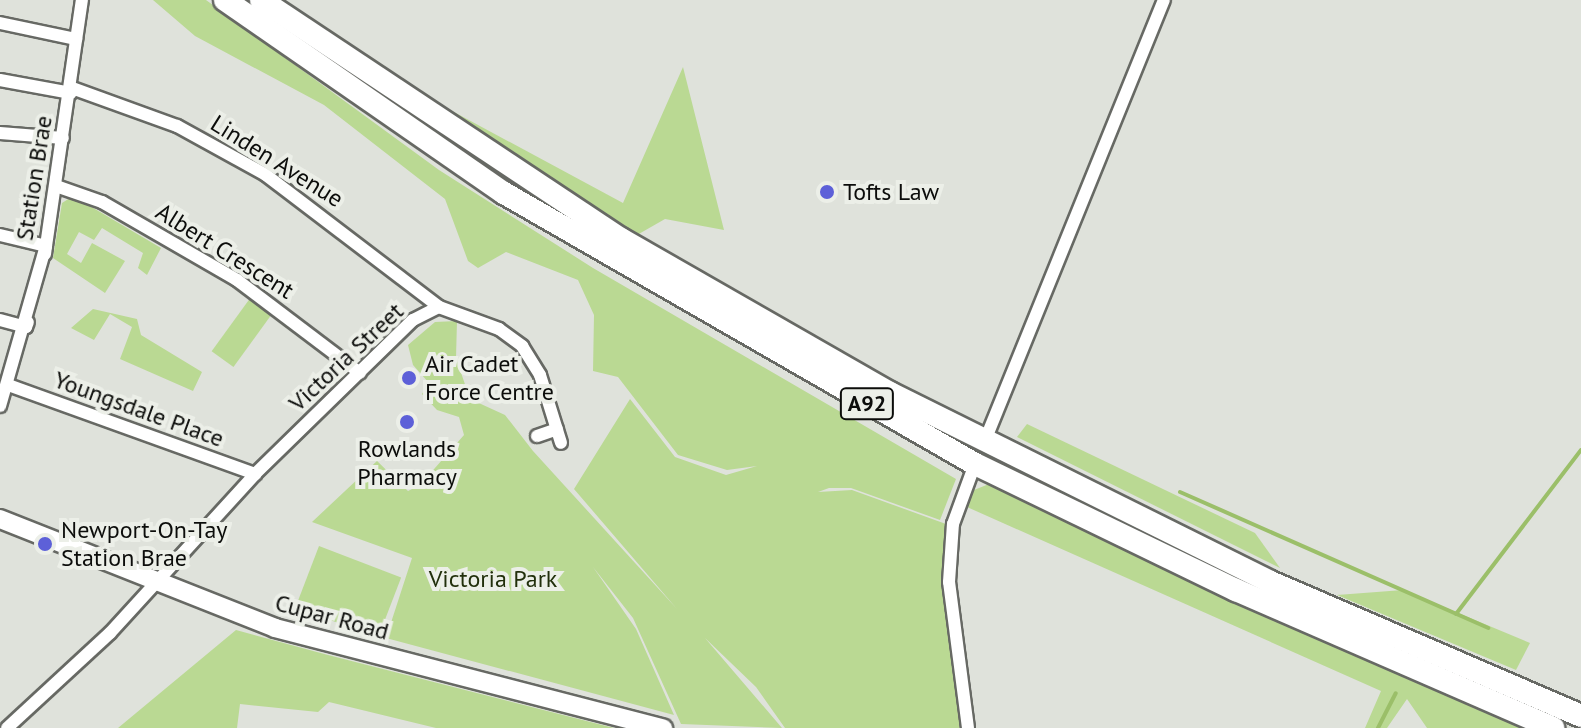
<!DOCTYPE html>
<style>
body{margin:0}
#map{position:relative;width:1581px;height:728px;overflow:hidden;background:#dfe2db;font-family:"PT Sans",sans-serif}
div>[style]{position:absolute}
.green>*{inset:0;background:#bad993;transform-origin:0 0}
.stream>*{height:4px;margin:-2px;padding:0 2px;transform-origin:2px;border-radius:2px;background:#9bbf69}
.roads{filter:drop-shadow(2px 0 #676964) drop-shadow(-2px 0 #676964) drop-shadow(0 2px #676964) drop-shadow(0 -2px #676964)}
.street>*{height:12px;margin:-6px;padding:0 6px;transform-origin:6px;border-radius:6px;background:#fff}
.secondary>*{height:18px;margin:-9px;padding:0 9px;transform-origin:9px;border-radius:9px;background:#fff}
.highway>*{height:22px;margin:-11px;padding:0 11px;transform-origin:11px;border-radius:11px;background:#fff}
.dots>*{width:22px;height:22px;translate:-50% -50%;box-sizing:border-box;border:4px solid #ecefe8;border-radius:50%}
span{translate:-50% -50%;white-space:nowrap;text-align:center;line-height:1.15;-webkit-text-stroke:8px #ecefe8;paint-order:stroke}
.shield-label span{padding:2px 6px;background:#ecefe8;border:2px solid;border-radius:6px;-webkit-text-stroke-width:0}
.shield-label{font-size:22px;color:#0c0d0b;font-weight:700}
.street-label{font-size:24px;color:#0c0d0b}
.poi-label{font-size:24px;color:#0c0d0b}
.left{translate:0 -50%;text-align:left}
.park-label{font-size:24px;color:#212f0b}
</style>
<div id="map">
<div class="green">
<i style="clip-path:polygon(153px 0,206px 0,439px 170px,593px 268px,956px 479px,940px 520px,851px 488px,829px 488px,818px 492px,852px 490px,946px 524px,943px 573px,960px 728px,785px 728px,756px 687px,705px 638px,782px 728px,681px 724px,633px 618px,593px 567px,636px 629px,674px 715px,386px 638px,412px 558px,312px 522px,377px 461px,408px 491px,420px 485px,464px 435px,459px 417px,437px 410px,422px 394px,429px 383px,413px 365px,408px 345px,435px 322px,457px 321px,456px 358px,470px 399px,505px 415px,533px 451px,677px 609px,574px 489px,630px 399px,675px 457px,726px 475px,757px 466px,727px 470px,678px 455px,618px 377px,593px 371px,594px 315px,578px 280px,506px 252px,478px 268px,468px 261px,445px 199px,324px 105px,195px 36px)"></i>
<i style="clip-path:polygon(683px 67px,724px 230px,665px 219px,637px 235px,441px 105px,623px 203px)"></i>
<i style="clip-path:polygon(73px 196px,161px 248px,147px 275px,138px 268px,143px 253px,102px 228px,94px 240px,79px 232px,67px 254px,81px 263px,92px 243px,125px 261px,105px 293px,53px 258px,62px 203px)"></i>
<i style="left:251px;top:297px;width:27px;height:67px;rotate:36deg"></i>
<i style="clip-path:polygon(93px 309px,137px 319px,141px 335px,202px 372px,193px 391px,120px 359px,132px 327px,110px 314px,94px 340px,71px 328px)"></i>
<i style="clip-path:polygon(1027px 424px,1255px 533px,1280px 568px,1017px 437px)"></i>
<i style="clip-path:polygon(989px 484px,1138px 557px,1531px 728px,1427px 728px,1407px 699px,1387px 728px,1365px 728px,1381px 691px,967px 507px,974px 490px)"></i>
<i style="left:319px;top:546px;width:88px;height:65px;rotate:21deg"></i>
<i style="clip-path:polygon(1403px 590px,1530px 643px,1516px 670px,1337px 595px)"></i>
<i style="clip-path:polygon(236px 630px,328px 655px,614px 728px,436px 728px,329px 702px,318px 712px,240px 704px,237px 728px,118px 728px)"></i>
</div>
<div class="stream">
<i style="left:1180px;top:492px;width:337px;rotate:23.8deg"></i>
<i style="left:1456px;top:614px;width:206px;rotate:-52.7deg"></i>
<i style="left:1378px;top:728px;width:39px;rotate:-63deg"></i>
</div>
<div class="roads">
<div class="street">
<i style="left:0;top:23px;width:78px;rotate:11.9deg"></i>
<i style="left:0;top:80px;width:72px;rotate:10.4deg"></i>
<i style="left:72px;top:88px;width:112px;rotate:19.9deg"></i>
<i style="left:177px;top:126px;width:102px;rotate:28.8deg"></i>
<i style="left:266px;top:175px;width:218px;rotate:37.3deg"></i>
<i style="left:0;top:133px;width:63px;rotate:4.5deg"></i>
<i style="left:56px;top:186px;width:49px;rotate:19.2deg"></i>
<i style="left:102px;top:202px;width:156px;rotate:30deg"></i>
<i style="left:237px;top:280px;width:154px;rotate:37.1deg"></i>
<i style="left:0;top:235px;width:47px;rotate:13.4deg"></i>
<i style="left:46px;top:246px;width:8px;rotate:97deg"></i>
<i style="left:0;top:320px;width:27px;rotate:15deg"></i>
<i style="left:26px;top:327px;width:5px;rotate:-68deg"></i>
<i style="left:8px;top:385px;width:263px;rotate:19.8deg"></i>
<i style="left:0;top:406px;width:166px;rotate:-74deg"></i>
<i style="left:46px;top:246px;width:249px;rotate:-81.7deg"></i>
<i style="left:537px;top:436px;width:21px;rotate:-19deg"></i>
<i style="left:984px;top:443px;width:478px;rotate:-67.9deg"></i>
<i style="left:7px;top:728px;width:140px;rotate:-42.7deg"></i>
<i style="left:110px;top:633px;width:215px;rotate:-47.6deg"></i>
<i style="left:255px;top:474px;width:221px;rotate:-44.3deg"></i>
<i style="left:413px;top:320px;width:29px;rotate:-27deg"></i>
<i style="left:439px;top:307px;width:64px;rotate:20.1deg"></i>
<i style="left:499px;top:329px;width:29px;rotate:36deg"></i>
<i style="left:522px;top:346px;width:34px;rotate:58deg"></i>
<i style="left:540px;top:375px;width:71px;rotate:72.8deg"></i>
<i style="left:968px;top:728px;width:147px;rotate:-97.4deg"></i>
<i style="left:949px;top:582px;width:58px;rotate:-86.1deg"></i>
<i style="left:953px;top:524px;width:64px;rotate:-69.9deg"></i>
</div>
<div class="secondary">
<i style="left:0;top:519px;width:296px;rotate:21.6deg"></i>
<i style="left:275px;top:628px;width:401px;rotate:14.5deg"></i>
</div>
<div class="highway">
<i style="left:225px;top:0;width:339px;rotate:34.7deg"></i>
<i style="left:504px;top:193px;width:543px;rotate:29.91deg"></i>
<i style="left:975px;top:464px;width:290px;rotate:25.8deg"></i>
<i style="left:1236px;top:590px;width:346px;rotate:23.5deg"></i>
<i style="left:261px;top:0;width:432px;rotate:33.6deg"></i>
<i style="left:621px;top:239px;width:310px;rotate:29.8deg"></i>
<i style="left:890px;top:393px;width:422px;rotate:26.4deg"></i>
<i style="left:1268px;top:581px;width:341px;rotate:23.3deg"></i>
</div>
</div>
<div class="dots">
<i style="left:827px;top:192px;background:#5d60d8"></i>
<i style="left:409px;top:378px;background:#5d60d8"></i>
<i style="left:407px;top:422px;background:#5d60d8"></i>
<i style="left:45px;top:544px;background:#5d60d8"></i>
</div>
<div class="shield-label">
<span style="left:867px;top:404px">A92</span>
</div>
<div class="street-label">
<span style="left:277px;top:161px;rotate:32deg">Linden Avenue</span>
<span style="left:34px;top:178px;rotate:-81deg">Station Brae</span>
<span style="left:225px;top:251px;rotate:32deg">Albert Crescent</span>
<span style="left:346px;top:357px;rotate:-43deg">Victoria Street</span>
<span style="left:139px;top:409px;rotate:20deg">Youngsdale Place</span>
<span style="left:332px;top:617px;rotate:15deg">Cupar Road</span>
</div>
<div class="poi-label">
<span class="left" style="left:843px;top:192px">Tofts Law</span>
<span class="left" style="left:425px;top:378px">Air Cadet<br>Force Centre</span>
<span style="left:407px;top:463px">Rowlands<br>Pharmacy</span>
<span class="left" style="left:61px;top:544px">Newport-On-Tay<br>Station Brae</span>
</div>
<div class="park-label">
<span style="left:493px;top:579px">Victoria Park</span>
</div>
</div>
